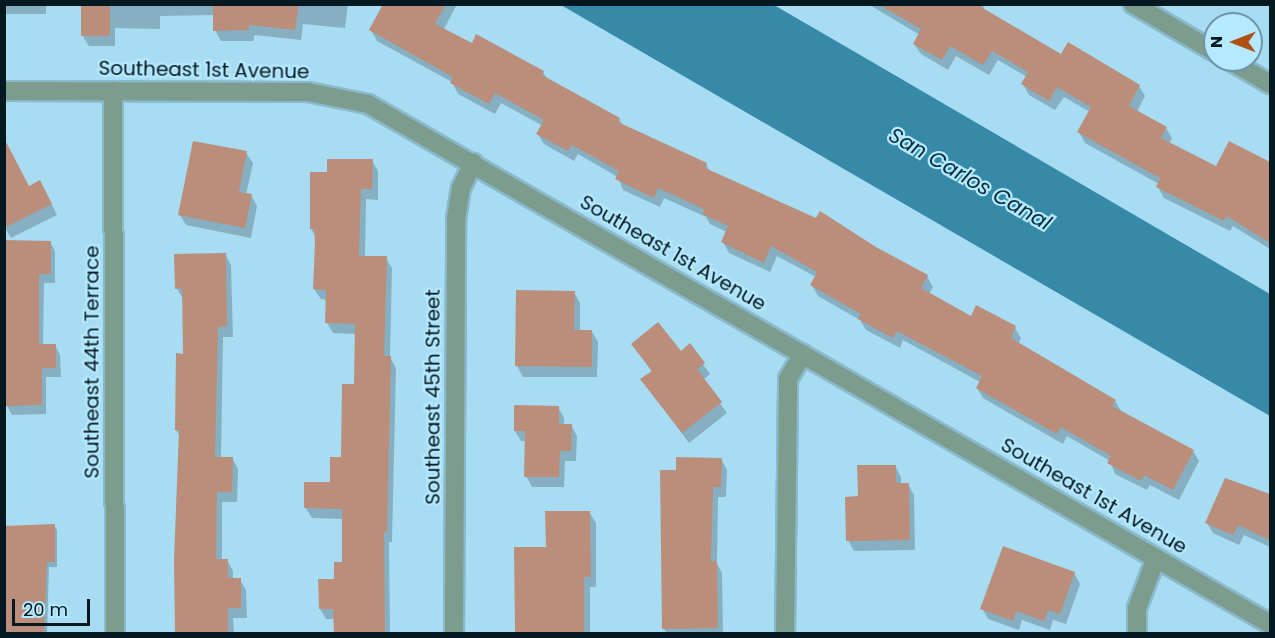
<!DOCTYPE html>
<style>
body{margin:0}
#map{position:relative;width:1275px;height:638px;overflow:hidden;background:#a8dcf2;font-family:Poppins,sans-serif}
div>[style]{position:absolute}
.water>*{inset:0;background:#368aa8}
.shadow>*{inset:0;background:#0003;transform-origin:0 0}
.building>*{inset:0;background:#ba8e7a;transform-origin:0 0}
.roads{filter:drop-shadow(2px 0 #8ab9cc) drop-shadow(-2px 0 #8ab9cc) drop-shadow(0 2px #8ab9cc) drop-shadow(0 -2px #8ab9cc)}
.minor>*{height:18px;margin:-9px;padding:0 9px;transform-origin:9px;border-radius:9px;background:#7c9c8e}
span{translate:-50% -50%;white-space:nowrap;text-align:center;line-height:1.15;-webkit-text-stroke:4.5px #b5e9ff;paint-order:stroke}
.street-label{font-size:20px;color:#041820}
.water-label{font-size:21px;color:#072f3c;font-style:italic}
.frame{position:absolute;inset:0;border:6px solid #041820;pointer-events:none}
.north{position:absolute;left:1203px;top:12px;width:60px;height:60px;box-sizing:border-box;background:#b5e9ff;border:2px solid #6e95a6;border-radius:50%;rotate:270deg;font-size:16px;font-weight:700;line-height:24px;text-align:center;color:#041820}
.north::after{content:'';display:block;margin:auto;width:21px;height:27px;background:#b14e14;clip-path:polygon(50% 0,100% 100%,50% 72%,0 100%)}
.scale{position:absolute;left:12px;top:599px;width:78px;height:27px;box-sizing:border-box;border:3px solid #041820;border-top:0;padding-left:8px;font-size:18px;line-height:21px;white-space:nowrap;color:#041820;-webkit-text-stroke:4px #b5e9ff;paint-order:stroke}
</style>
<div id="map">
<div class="water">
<i style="clip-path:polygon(561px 5px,774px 5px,867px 59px,1270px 294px,1270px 416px)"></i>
</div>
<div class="shadow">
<i style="left:4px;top:4px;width:42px;height:10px"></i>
<i style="clip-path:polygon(83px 4px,348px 4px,345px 28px,303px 24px,301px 40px,254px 35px,254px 41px,221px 41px,215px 30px,214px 15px,160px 16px,160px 29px,115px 28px,115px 46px,89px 46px,82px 35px)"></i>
<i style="clip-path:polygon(385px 4px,457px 4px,444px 29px,472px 45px,543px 72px,547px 79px,619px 119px,623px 126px,706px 164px,710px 172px,875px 248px,927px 276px,933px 287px,929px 294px,971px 318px,1015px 328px,1021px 338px,1018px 344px,1115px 401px,1121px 411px,1193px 451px,1199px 461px,1179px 500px,1150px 485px,1147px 490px,1115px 474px,1110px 461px,1067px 436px,1063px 444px,983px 398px,977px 388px,980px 382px,903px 340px,900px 348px,866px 330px,860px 320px,818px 296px,812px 285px,816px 277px,777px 256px,770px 272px,729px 253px,723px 242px,727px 232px,710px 224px,706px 217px,664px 198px,660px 207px,623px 190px,618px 177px,578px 154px,574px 161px,544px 144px,538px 134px,543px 126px,501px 103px,495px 114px,458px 94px,452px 82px,377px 41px,371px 30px)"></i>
<i style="clip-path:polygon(868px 4px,984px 4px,983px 11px,1062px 56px,1139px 86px,1145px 96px,1137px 112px,1166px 128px,1172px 138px,1169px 144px,1217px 168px,1229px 143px,1270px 163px,1270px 249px,1233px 226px,1230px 231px,1164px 198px,1158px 187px,1159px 184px,1085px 143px,1079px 132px,1090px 112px,1064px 97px,1055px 110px,1029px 95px,1023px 84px,1027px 77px,998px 60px,989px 75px,956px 56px,948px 70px,921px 54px,914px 44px,920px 35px)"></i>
<i style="clip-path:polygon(246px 153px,253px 163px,246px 195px,251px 195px,257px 206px,251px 238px,186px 225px,180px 215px)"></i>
<i style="clip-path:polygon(372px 161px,378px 171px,378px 200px,366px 199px,365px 257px,386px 258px,392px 268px,390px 357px,396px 368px,392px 542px,389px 542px,390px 634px,335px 634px,335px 619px,326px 619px,320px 609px,344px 563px,344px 519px,312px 518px,305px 507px,332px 483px,342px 458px,356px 385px,357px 334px,333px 333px,327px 323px,327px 300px,321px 299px,314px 289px,317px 238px,311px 229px,329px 173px)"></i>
<i style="clip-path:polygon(29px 188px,46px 193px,57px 215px,11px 238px,4px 226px)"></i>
<i style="clip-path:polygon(4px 242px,50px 242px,55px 251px,55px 283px,44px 283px,43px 345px,55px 345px,60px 355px,61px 377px,46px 377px,46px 414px,12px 415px,7px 406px)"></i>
<i style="clip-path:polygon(225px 254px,231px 265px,233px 337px,223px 337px,221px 458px,232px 458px,238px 469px,237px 502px,222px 502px,222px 561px,227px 560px,233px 571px,233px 580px,240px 580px,246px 590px,247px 618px,233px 618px,234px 634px,177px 633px,176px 560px,180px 436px,176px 430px,185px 355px,183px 299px,177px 288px)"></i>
<i style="clip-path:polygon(518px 291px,574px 292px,580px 303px,580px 332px,592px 332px,598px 342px,597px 377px,523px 377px,517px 366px)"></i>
<i style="clip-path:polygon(633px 344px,680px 353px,690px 346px,710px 374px,703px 380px,727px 413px,689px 443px,642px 380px,652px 372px)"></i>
<i style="clip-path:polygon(558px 407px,564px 418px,564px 425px,571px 425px,577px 436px,576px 461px,565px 461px,564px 487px,532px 487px,526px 476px,526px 441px,521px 441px,515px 431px)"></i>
<i style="clip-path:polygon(721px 459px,727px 470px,726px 497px,718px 497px,717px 564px,722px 573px,723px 634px,667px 634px,664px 629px)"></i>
<i style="clip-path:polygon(895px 466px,901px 477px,901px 484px,908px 484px,914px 495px,915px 550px,854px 551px,848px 540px,859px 498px)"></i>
<i style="clip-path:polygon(1251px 487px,1270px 496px,1270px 547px,1244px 535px,1239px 545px,1213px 533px,1207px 523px)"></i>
<i style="clip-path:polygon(589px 512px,596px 523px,596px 587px,590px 587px,590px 634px,516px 634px,515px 549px,547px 548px)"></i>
<i style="clip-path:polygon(54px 525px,57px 530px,57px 567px,49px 567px,47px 634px,4px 634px,4px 527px)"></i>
<i style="clip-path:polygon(1074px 573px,1080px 584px,1066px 624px,1053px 620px,1050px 630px,1022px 620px,1019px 630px,988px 619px,982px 608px)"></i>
</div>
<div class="building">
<i style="left:81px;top:4px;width:29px;height:32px"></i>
<i style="clip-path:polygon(213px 4px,299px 4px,295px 30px,249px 25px,249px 30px,213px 31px)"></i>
<i style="clip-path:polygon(383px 4px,446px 4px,435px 24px,472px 43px,476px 34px,544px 71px,542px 75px,620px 118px,618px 122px,707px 163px,705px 168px,816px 218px,820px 211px,876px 247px,928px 275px,921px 288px,971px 316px,976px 305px,1016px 326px,1011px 338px,1116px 400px,1112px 406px,1194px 450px,1173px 490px,1144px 475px,1141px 481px,1107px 463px,1111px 456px,1061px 427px,1057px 434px,976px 388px,982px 376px,897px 331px,893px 338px,858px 319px,861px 314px,810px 285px,817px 272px,771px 246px,764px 263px,721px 242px,728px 226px,702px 214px,704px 209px,658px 188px,654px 198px,615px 179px,619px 171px,572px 145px,568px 151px,536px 134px,544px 120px,495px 93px,489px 104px,450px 83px,453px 77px,369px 30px)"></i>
<i style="clip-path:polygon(878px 4px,976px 4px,1061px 54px,1068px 42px,1140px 85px,1129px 106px,1167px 127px,1161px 138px,1216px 166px,1229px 141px,1270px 162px,1270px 243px,1227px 216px,1224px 221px,1156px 187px,1160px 178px,1077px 132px,1091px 107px,1057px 87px,1049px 101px,1021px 84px,1028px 72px,992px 51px,983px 65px,950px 46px,942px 60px,913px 44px,921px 29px)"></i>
<i style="clip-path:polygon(4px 138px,29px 186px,40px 180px,52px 204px,4px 228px)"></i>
<i style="clip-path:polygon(193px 141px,247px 151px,239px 192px,252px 194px,245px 228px,178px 215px)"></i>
<i style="clip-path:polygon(327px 159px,373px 159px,372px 189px,361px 189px,359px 256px,387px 256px,384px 356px,391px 356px,387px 532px,384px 532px,385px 632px,334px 633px,333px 609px,319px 609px,318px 579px,334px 579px,334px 562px,342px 562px,342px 509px,304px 508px,304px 482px,330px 482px,330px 457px,341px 457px,342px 384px,354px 384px,355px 324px,325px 323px,326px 290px,313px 289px,315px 242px,314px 229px,310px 229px,310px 172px,327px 172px)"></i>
<i style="clip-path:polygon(4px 240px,51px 241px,51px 274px,39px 274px,39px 344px,56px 344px,56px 368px,42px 368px,42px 405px,5px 406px)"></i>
<i style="clip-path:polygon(226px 253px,227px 326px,218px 327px,215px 457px,233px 457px,232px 492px,217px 492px,216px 559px,228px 559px,228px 578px,241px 578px,241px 608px,228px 608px,228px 633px,175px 633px,174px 560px,179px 430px,175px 430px,176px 353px,183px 354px,182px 288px,175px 289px,174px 254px)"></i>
<i style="clip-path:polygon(516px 290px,575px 291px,574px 330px,592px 330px,592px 367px,515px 366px)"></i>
<i style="clip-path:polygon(658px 322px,681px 351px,690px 343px,705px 363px,697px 369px,722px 402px,682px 433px,640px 379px,652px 371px,631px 344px)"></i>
<i style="clip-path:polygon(514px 405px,559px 406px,559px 424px,572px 424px,571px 451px,560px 451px,559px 477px,524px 477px,525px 431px,514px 431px)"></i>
<i style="clip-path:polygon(676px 457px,722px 458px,721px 487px,713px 487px,711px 561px,717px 561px,718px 628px,662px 629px,660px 470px,676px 470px)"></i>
<i style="clip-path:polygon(857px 465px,896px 465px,896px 483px,909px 483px,910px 540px,846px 541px,845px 497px,858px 496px)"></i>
<i style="clip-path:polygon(1225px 478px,1270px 494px,1270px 540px,1238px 525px,1233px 535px,1205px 523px)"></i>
<i style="clip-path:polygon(545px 511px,590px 511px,591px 577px,584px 577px,584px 633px,515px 633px,514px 547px,546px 547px)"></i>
<i style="clip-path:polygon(55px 524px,55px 562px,47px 562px,44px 633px,4px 633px,4px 526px)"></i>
<i style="clip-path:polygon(1003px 546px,1075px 572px,1060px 614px,1048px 610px,1044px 621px,1016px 611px,1013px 621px,980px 609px)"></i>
</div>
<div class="roads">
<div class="minor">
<i style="left:1133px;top:4px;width:95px;rotate:30.3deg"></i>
<i style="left:1229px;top:60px;width:48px;rotate:30.3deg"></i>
<i style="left:4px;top:91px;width:304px;rotate:0.2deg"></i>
<i style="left:308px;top:92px;width:61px;rotate:11.3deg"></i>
<i style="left:368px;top:104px;width:1041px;rotate:29.96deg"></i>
<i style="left:113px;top:91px;width:543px;rotate:89.79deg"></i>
<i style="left:454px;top:634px;width:415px;rotate:-89.7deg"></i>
<i style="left:456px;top:219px;width:31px;rotate:-81deg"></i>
<i style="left:461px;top:188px;width:28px;rotate:-64deg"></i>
<i style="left:785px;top:634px;width:255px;rotate:-89.3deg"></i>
<i style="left:788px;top:379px;width:29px;rotate:-59deg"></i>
<i style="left:1137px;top:634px;width:26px;rotate:-90deg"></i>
<i style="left:1137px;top:608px;width:53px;rotate:-69.2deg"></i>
</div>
</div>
<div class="street-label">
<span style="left:204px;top:70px;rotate:1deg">Southeast 1st Avenue</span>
<span style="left:673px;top:253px;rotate:30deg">Southeast 1st Avenue</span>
<span style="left:92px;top:362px;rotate:-90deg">Southeast 44th Terrace</span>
<span style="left:433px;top:397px;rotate:-90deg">Southeast 45th Street</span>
<span style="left:1094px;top:496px;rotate:30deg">Southeast 1st Avenue</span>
</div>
<div class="water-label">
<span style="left:970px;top:179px;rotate:30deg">San Carlos Canal</span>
</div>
<div class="frame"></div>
<div class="north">N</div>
<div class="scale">20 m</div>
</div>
